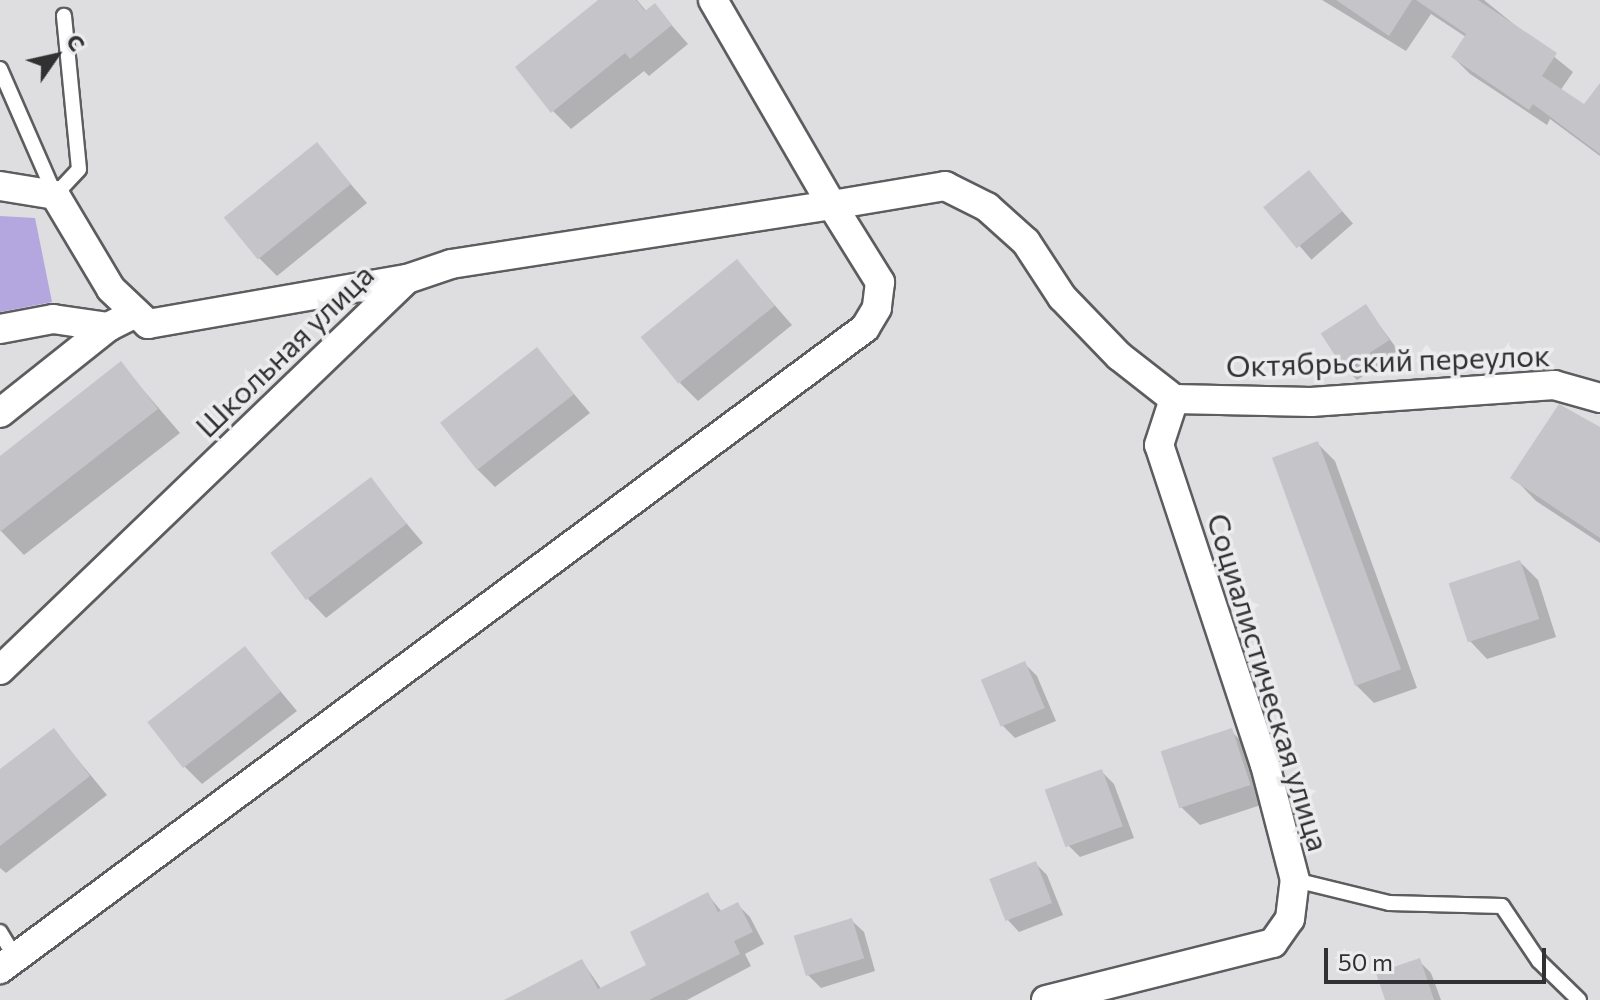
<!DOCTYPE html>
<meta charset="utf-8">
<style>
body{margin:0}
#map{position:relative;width:1600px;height:1000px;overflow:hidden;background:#dedee1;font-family:Commissioner,sans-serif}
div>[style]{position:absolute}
.green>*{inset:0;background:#b4a6df}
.shadow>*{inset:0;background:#0003;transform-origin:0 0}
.building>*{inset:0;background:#c5c4c8;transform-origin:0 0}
.roads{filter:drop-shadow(2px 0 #5d5d60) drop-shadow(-2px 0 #5d5d60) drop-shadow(0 2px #5d5d60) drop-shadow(0 -2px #5d5d60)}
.lane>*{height:14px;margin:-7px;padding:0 7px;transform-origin:7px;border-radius:7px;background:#fff}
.street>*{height:28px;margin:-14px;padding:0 14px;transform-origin:14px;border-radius:14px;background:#fff}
span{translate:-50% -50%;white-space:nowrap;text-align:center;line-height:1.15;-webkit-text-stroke:7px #ecebee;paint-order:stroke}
.street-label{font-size:30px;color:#313132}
.north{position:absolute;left:16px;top:16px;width:80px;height:80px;-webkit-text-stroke:6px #ecebee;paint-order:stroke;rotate:56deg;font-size:22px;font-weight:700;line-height:32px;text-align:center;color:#313132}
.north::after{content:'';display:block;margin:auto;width:28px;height:36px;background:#313132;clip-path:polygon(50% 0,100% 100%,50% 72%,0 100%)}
.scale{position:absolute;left:1324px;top:948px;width:222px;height:36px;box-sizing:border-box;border:4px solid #313132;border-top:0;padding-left:10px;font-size:24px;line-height:28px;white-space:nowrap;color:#313132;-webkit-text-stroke:6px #ecebee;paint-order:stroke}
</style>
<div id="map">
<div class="green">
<i style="clip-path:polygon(0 216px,35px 218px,52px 302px,0 312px)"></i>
</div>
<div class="shadow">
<i style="clip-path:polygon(601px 0,637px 0,647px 12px,655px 6px,688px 44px,649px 76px,644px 71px,571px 129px,553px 111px)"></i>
<i style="clip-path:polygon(1322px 0,1484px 0,1573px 72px,1560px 91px,1585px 107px,1600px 86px,1600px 156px,1550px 119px,1547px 125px,1470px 74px,1453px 57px,1466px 37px,1431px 14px,1406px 51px)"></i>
<i style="clip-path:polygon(316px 144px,367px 203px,277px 276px,259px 258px)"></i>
<i style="left:1309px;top:173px;width:67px;height:55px;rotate:49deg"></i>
<i style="clip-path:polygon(737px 262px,792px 325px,698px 401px,680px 383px)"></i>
<i style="clip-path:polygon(1366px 307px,1400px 353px,1357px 380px,1345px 368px)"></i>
<i style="clip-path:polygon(537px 350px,590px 413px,495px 487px,477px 469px)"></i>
<i style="clip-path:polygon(121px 364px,180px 433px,24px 555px,0 530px,0 459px)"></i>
<i style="clip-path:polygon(1600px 432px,1600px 543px,1536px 501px,1513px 477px)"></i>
<i style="clip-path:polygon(1317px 443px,1335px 461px,1417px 688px,1374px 703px,1356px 685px)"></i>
<i style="clip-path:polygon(370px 480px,423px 543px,326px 618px,308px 599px)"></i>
<i style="clip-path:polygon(1520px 562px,1538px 580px,1556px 637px,1487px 659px,1469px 640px)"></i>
<i style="clip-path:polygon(245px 649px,297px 711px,202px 784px,184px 766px)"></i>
<i style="clip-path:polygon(1025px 664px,1037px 676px,1056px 721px,1015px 738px,1003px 726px)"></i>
<i style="clip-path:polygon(54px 731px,107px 795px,6px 873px,0 868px,0 772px)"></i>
<i style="clip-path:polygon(1231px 731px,1249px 749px,1267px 803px,1200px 825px,1181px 807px)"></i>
<i style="clip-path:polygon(1102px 772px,1114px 784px,1134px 838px,1080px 857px,1068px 845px)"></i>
<i style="clip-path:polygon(1035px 863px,1047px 875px,1063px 915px,1019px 932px,1007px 919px)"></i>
<i style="clip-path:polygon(708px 895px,722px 912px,738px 905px,750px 917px,764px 944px,745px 954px,751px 966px,687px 1000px,508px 1000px,582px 961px,602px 990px,649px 966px)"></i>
<i style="clip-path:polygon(851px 920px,864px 932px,875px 971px,821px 988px,808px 975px)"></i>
<i style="clip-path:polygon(1419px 961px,1431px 973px,1441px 1000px,1387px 1000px)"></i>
</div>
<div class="building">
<i style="clip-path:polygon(598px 0,636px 0,645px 11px,655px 3px,672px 25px,630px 59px,625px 53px,551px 113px,515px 67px)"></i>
<i style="clip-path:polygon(1336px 0,1412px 0,1389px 36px)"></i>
<i style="clip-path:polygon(1416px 0,1478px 0,1557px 53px,1542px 76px,1584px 104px,1600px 83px,1600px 154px,1533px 104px,1529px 110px,1451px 57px,1466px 34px)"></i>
<i style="left:317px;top:142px;width:54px;height:120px;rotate:51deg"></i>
<i style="left:1309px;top:170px;width:53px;height:59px;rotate:51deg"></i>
<i style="left:737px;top:259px;width:60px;height:124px;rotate:51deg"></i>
<i style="left:1366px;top:304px;width:43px;height:54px;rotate:57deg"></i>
<i style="left:537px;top:347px;width:60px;height:123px;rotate:52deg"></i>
<i style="clip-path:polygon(121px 361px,158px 409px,0 532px,0 456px)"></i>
<i style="clip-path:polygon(1559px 404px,1600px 427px,1600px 538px,1510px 478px)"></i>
<i style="left:1318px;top:441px;width:243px;height:49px;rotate:70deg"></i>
<i style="left:371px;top:477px;width:59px;height:126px;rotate:53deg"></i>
<i style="left:1520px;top:560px;width:62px;height:75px;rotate:72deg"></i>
<i style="left:245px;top:646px;width:58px;height:124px;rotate:52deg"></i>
<i style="left:1025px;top:661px;width:51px;height:48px;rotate:67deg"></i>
<i style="clip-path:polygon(54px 728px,90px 776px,0 846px,0 769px)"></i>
<i style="left:1232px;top:728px;width:60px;height:75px;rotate:72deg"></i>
<i style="left:1102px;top:769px;width:61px;height:61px;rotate:70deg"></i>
<i style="left:1036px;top:861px;width:45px;height:50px;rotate:69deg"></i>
<i style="clip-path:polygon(708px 892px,718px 912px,738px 902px,753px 932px,734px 941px,740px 954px,649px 1000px,504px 1000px,582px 959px,598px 989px,646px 965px,630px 932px)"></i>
<i style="left:852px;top:918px;width:42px;height:61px;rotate:73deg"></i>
<i style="clip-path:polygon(1420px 958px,1434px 1000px,1385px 1000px,1376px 973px)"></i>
</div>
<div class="roads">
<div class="lane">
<i style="left:0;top:69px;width:137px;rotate:66.4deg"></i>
<i style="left:55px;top:195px;width:35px;rotate:-47deg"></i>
<i style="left:79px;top:169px;width:154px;rotate:-95.6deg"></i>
<i style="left:1295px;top:880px;width:97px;rotate:13.7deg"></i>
<i style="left:1389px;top:903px;width:113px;rotate:1.5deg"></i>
<i style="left:1502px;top:906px;width:66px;rotate:56.1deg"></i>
<i style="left:1539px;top:961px;width:56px;rotate:44.3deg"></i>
<i style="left:0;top:932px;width:29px;rotate:59deg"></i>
</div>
<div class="street">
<i style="left:713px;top:0;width:237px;rotate:59.9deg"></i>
<i style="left:832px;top:205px;width:115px;rotate:-9.5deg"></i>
<i style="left:945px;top:186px;width:47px;rotate:26.6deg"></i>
<i style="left:987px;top:207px;width:52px;rotate:41.9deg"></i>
<i style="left:1026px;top:242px;width:66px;rotate:56.8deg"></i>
<i style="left:1062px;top:297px;width:82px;rotate:46deg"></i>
<i style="left:1119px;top:356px;width:70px;rotate:38deg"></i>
<i style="left:1174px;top:399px;width:137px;rotate:1.3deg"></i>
<i style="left:1311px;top:402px;width:244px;rotate:-4deg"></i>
<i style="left:1554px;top:385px;width:48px;rotate:15.8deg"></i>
<i style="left:0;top:186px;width:56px;rotate:9.3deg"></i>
<i style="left:55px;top:195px;width:109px;rotate:59.2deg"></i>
<i style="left:111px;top:289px;width:51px;rotate:43.4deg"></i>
<i style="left:148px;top:324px;width:263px;rotate:-9.9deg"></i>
<i style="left:0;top:329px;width:54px;rotate:-10.7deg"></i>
<i style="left:53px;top:319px;width:56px;rotate:8.3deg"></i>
<i style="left:0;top:413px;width:138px;rotate:-38.5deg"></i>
<i style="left:108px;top:327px;width:31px;rotate:-27deg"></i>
<i style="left:0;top:670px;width:564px;rotate:-43.85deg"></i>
<i style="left:407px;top:279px;width:46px;rotate:-18.8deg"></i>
<i style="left:451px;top:264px;width:386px;rotate:-8.8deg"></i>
<i style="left:832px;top:205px;width:91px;rotate:58.1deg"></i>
<i style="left:880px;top:282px;width:26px;rotate:97deg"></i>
<i style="left:877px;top:308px;width:23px;rotate:121deg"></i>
<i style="left:865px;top:328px;width:1077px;rotate:143.46deg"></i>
<i style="left:1046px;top:1000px;width:234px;rotate:-14.1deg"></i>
<i style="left:1273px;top:943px;width:29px;rotate:-55deg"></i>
<i style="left:1290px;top:919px;width:39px;rotate:-83deg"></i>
<i style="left:1295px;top:880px;width:119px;rotate:-104.6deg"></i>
<i style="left:1265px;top:765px;width:337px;rotate:-108.3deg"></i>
<i style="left:1159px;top:445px;width:48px;rotate:-71.9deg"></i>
</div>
</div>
<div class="street-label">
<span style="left:284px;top:350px;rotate:-44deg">Школьная улица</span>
<span style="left:1388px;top:360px;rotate:-2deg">Октябрьский переулок</span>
<span style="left:1269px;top:682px;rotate:73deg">Социалистическая улица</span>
</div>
<div class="north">С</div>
<div class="scale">50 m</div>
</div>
